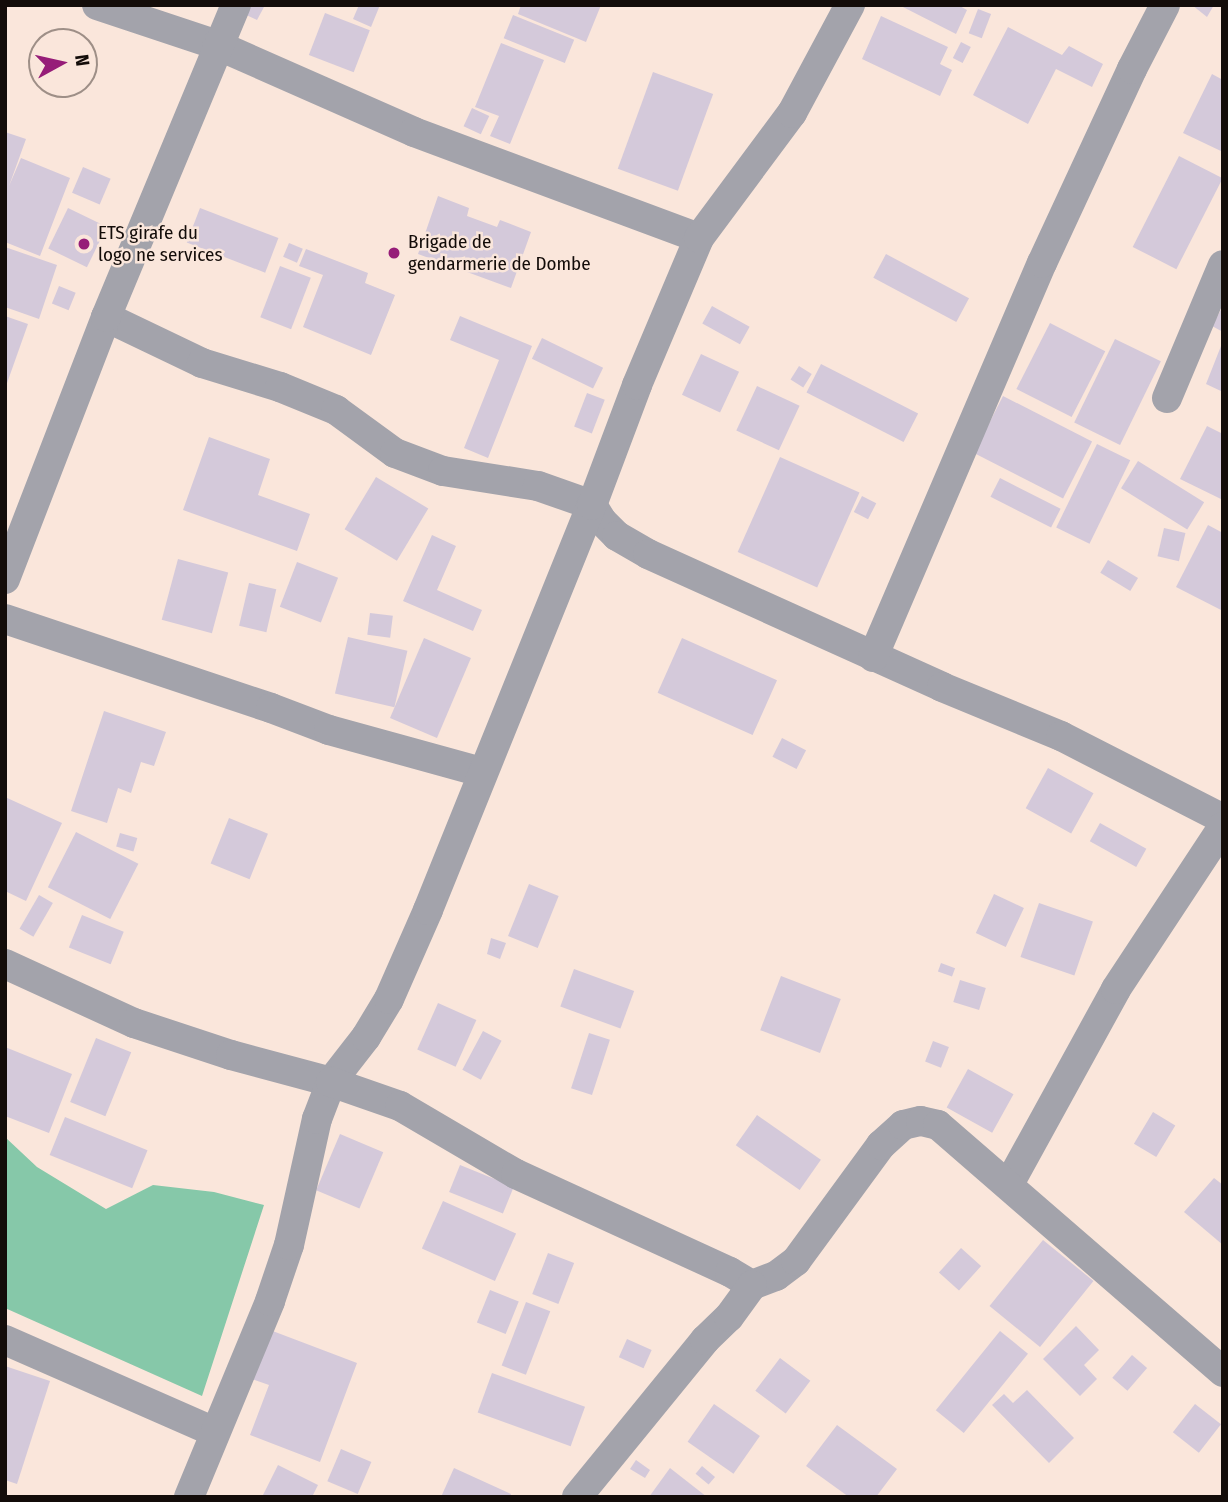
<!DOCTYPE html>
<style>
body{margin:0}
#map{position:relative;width:1228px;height:1502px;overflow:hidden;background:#fae6db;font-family:"Fira Sans Condensed",sans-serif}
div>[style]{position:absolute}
.forest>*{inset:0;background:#86c8a9}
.building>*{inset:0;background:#d4c9da;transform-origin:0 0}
.minor>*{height:30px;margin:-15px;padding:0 15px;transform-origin:15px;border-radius:15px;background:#a3a3ab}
.dots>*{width:19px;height:19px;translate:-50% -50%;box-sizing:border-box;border:4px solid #fae6db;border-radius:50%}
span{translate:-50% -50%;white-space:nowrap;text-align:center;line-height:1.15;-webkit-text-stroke:5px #fae6db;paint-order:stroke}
.poi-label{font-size:19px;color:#130c09}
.left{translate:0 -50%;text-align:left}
.frame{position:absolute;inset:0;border:7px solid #130c09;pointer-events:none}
.north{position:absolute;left:28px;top:28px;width:70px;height:70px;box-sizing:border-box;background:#fae6db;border:2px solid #9e8f87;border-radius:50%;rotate:82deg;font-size:19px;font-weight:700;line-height:28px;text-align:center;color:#130c09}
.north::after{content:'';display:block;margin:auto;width:24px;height:32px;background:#961d78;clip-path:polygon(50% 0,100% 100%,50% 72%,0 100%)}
</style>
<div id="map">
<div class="forest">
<i style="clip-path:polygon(5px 1137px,37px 1167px,106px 1209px,153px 1185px,214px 1192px,264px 1205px,202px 1396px,5px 1308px)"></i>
</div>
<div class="building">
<i style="clip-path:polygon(248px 5px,264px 7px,257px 20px,244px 14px)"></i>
<i style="clip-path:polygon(359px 5px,380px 5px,371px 27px,353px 19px)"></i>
<i style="clip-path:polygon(521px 5px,601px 5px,586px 42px,518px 14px)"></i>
<i style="clip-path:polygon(899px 5px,958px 5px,967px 10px,956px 34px)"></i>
<i style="clip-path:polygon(1192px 5px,1214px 5px,1207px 17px)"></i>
<i style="left:978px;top:9px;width:14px;height:26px;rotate:21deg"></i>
<i style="left:325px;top:13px;width:48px;height:45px;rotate:21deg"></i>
<i style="left:513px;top:15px;width:66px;height:25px;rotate:22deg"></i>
<i style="clip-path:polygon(881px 16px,948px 47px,940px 64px,952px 70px,940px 96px,862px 59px)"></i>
<i style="clip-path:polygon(1008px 27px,1062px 55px,1069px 46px,1103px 64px,1092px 87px,1056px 69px,1028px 124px,973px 95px)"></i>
<i style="left:961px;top:42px;width:11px;height:18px;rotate:27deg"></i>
<i style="clip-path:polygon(501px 43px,544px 60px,510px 144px,490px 136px,499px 116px,475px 107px)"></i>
<i style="left:653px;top:72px;width:64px;height:103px;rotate:20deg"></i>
<i style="clip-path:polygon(1212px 74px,1223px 80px,1223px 152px,1183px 133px)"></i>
<i style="left:472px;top:108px;width:19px;height:20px;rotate:25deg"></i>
<i style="clip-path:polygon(5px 132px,26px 139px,9px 186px,21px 158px,70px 178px,40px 256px,5px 242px)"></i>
<i style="left:1179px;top:156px;width:49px;height:102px;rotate:27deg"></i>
<i style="left:83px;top:167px;width:30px;height:28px;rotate:23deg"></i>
<i style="clip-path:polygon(438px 196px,469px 208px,467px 216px,497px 227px,500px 220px,531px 232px,511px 288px,418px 254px)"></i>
<i style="left:68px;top:208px;width:43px;height:45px;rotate:26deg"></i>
<i style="left:200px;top:208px;width:84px;height:37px;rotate:21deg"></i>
<i style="left:289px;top:243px;width:15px;height:15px;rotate:23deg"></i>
<i style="clip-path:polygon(5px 247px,57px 265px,39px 319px,5px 307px)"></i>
<i style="clip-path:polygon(306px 249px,368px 273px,365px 283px,395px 295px,371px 355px,303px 327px,323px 275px,299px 266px)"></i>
<i style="left:886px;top:254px;width:94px;height:27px;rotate:28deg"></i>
<i style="left:280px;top:266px;width:33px;height:55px;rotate:21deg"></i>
<i style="left:59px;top:286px;width:18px;height:19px;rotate:22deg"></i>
<i style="left:712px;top:306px;width:43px;height:20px;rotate:29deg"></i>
<i style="clip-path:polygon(1223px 306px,1223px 332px,1212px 326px)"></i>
<i style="clip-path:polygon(5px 316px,28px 324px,6px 386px,5px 386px)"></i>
<i style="clip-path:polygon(460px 316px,532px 346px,488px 458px,464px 448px,499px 360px,450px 340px)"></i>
<i style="left:1050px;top:323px;width:62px;height:74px;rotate:27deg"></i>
<i style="left:542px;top:338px;width:68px;height:23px;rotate:26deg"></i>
<i style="left:1115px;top:339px;width:51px;height:93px;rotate:26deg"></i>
<i style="clip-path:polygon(1223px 341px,1223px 392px,1206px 384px)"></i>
<i style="left:701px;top:354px;width:42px;height:45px;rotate:25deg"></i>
<i style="left:821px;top:364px;width:109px;height:32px;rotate:27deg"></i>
<i style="left:799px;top:366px;width:15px;height:16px;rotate:32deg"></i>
<i style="left:757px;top:386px;width:47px;height:49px;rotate:25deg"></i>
<i style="left:587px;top:393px;width:19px;height:36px;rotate:21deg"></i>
<i style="left:1003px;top:396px;width:100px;height:64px;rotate:27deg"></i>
<i style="clip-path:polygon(1207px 426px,1223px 434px,1223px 500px,1180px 479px)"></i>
<i style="clip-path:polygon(209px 437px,270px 459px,258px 495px,310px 514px,297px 551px,183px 510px)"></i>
<i style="left:1097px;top:444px;width:37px;height:93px;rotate:26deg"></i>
<i style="left:780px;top:457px;width:87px;height:104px;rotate:24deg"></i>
<i style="left:1138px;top:461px;width:78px;height:32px;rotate:32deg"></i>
<i style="left:376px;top:477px;width:61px;height:61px;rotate:31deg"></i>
<i style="left:1000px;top:478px;width:68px;height:21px;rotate:27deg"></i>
<i style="left:862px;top:496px;width:16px;height:18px;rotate:27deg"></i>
<i style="clip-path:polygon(1208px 525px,1223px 533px,1223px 611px,1176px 587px)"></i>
<i style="left:1164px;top:528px;width:22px;height:29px;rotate:13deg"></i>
<i style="clip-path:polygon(432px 535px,456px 546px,437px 590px,482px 610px,473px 631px,403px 601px)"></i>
<i style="left:178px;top:559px;width:52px;height:63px;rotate:15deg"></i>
<i style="left:1108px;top:560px;width:35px;height:15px;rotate:31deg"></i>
<i style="left:297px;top:562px;width:44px;height:48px;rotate:21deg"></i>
<i style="left:249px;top:583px;width:28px;height:44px;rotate:13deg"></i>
<i style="left:370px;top:613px;width:23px;height:22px;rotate:7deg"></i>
<i style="left:348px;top:637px;width:61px;height:58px;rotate:13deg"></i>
<i style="left:424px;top:638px;width:51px;height:87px;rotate:23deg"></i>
<i style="left:682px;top:638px;width:104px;height:60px;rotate:24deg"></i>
<i style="clip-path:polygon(104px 711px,166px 732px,154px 766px,141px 762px,131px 793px,118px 788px,107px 823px,71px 811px)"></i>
<i style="left:782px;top:738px;width:27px;height:21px;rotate:27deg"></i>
<i style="left:1048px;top:768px;width:52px;height:46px;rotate:29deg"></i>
<i style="clip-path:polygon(5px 797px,62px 823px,26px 901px,5px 891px)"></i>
<i style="left:229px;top:818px;width:42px;height:49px;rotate:22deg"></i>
<i style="left:1100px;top:823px;width:53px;height:21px;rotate:29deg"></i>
<i style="left:76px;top:832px;width:70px;height:62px;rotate:27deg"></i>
<i style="left:120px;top:833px;width:18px;height:14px;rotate:16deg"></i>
<i style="left:529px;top:884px;width:32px;height:56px;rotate:22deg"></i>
<i style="left:994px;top:894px;width:33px;height:43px;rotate:25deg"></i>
<i style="left:39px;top:895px;width:16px;height:39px;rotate:30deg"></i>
<i style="left:1039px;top:903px;width:57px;height:57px;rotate:19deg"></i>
<i style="left:82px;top:915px;width:45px;height:35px;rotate:22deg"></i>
<i style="clip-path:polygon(491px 938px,506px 943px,500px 959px,487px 954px)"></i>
<i style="left:941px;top:963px;width:15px;height:9px;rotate:20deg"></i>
<i style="left:574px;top:969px;width:64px;height:40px;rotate:20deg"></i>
<i style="left:781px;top:976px;width:64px;height:58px;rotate:21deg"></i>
<i style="left:960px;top:980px;width:27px;height:23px;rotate:17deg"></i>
<i style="left:438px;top:1003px;width:42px;height:51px;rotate:24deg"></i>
<i style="left:483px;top:1031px;width:21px;height:44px;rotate:28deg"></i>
<i style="left:589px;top:1033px;width:22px;height:58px;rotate:18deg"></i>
<i style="left:96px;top:1038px;width:38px;height:69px;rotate:22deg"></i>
<i style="left:933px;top:1041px;width:17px;height:22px;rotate:21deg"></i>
<i style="clip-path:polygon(5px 1047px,72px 1074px,49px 1133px,5px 1116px)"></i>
<i style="left:968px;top:1069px;width:52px;height:44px;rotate:29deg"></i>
<i style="left:1153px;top:1112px;width:26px;height:37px;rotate:31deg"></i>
<i style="left:757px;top:1115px;width:78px;height:37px;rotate:35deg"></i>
<i style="left:65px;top:1117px;width:89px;height:41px;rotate:22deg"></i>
<i style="left:340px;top:1134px;width:47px;height:61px;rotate:23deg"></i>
<i style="left:460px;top:1165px;width:58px;height:29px;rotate:22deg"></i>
<i style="clip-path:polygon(1214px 1178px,1223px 1185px,1223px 1245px,1184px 1212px)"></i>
<i style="left:443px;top:1201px;width:80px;height:52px;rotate:24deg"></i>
<i style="left:1043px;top:1240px;width:65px;height:85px;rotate:39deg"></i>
<i style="left:961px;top:1248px;width:27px;height:33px;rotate:42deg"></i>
<i style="left:548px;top:1253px;width:28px;height:44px;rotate:21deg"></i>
<i style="left:490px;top:1290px;width:31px;height:35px;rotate:22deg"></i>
<i style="left:526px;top:1302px;width:26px;height:68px;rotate:21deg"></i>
<i style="clip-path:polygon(1076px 1326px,1099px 1350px,1084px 1365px,1097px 1379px,1080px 1396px,1043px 1359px)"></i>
<i style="clip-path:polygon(270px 1330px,357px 1363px,320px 1462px,250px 1435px,269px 1385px,252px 1379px)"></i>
<i style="left:1000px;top:1331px;width:36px;height:102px;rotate:39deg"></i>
<i style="left:627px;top:1339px;width:27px;height:20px;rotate:24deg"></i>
<i style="left:1132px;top:1355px;width:20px;height:30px;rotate:41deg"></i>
<i style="left:780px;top:1358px;width:38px;height:41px;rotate:37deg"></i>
<i style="clip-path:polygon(5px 1366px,50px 1381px,17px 1484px,5px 1480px)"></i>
<i style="left:492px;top:1373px;width:99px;height:42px;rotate:20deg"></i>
<i style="clip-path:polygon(1027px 1390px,1074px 1438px,1049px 1463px,992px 1405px,1004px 1394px,1013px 1403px)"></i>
<i style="left:714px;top:1404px;width:56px;height:46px;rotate:35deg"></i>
<i style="left:1195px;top:1404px;width:33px;height:36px;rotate:38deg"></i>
<i style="clip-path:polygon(837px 1425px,897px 1469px,876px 1497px,849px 1497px,806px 1466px)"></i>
<i style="left:341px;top:1449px;width:33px;height:35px;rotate:23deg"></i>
<i style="clip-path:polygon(636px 1460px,650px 1470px,645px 1478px,630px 1469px)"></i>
<i style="clip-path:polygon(278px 1465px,318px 1485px,312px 1497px,262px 1497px)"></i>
<i style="left:702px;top:1466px;width:17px;height:10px;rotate:40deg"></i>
<i style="clip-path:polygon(454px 1468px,511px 1494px,510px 1497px,441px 1497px)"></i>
<i style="clip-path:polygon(670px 1468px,707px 1497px,649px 1497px)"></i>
</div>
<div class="minor">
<i style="left:97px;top:5px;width:126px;rotate:18.4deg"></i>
<i style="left:217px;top:45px;width:215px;rotate:23.8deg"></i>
<i style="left:414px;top:132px;width:304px;rotate:20.4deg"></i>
<i style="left:106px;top:317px;width:106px;rotate:25.6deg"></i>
<i style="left:202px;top:363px;width:82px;rotate:17.1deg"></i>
<i style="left:280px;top:387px;width:61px;rotate:22.3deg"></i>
<i style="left:336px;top:410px;width:73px;rotate:36.1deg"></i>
<i style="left:395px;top:453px;width:51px;rotate:20.6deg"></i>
<i style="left:443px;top:471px;width:96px;rotate:9deg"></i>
<i style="left:538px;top:486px;width:57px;rotate:19.4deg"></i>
<i style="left:592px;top:505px;width:19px;rotate:58deg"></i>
<i style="left:602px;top:521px;width:21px;rotate:45deg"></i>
<i style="left:617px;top:536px;width:36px;rotate:30deg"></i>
<i style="left:648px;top:554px;width:323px;rotate:24.3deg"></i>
<i style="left:942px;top:687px;width:129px;rotate:22.4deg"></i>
<i style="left:1061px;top:736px;width:182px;rotate:27.1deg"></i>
<i style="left:1167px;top:398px;width:144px;rotate:-67.2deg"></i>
<i style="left:5px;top:579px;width:281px;rotate:-68.9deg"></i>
<i style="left:106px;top:317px;width:338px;rotate:-67.4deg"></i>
<i style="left:5px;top:619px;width:280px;rotate:18.5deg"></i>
<i style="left:271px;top:708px;width:62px;rotate:20.8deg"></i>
<i style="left:329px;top:730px;width:159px;rotate:15.4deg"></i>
<i style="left:873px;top:657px;width:429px;rotate:-66.8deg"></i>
<i style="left:1042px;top:263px;width:214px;rotate:-65.1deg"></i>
<i style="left:1132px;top:69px;width:72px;rotate:-62.7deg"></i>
<i style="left:5px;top:964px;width:142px;rotate:24.6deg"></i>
<i style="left:134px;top:1023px;width:102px;rotate:18.3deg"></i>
<i style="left:231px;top:1055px;width:104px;rotate:15.1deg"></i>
<i style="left:331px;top:1082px;width:57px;rotate:-52.1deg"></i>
<i style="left:366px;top:1037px;width:44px;rotate:-58.8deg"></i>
<i style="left:389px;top:999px;width:97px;rotate:-66.3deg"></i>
<i style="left:428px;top:910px;width:437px;rotate:-68deg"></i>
<i style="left:592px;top:505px;width:128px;rotate:-69.4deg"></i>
<i style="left:637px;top:385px;width:160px;rotate:-67.1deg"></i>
<i style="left:699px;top:238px;width:156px;rotate:-53.4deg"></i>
<i style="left:792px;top:113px;width:123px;rotate:-61.8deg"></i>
<i style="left:1009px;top:1184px;width:222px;rotate:-61.2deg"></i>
<i style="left:1116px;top:989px;width:194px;rotate:-56.6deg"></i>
<i style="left:5px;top:1340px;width:229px;rotate:23.7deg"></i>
<i style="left:189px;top:1497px;width:212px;rotate:-67.5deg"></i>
<i style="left:270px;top:1301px;width:59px;rotate:-71.3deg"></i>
<i style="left:289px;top:1245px;width:129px;rotate:-77.5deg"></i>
<i style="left:317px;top:1119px;width:40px;rotate:-69deg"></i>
<i style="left:331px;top:1082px;width:73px;rotate:19.2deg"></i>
<i style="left:400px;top:1106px;width:134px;rotate:30.4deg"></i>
<i style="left:516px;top:1174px;width:235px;rotate:24.6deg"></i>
<i style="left:730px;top:1272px;width:26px;rotate:31deg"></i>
<i style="left:752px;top:1285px;width:26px;rotate:-21deg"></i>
<i style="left:776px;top:1276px;width:25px;rotate:-37deg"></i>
<i style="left:796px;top:1261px;width:144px;rotate:-53.8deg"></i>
<i style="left:881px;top:1145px;width:30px;rotate:-42deg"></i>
<i style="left:903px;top:1125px;width:18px;rotate:-13deg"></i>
<i style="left:921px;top:1121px;width:17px;rotate:13deg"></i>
<i style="left:938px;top:1125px;width:377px;rotate:40.9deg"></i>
<i style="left:577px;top:1497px;width:203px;rotate:-50.8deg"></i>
<i style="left:705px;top:1340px;width:33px;rotate:-44deg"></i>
<i style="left:729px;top:1317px;width:39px;rotate:-54deg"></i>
</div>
<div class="dots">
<i style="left:84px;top:244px;background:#961d78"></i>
<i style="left:394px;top:253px;background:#961d78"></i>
</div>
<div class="poi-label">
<span class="left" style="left:98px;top:244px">ETS girafe du<br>logo ne services</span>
<span class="left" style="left:408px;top:253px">Brigade de<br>gendarmerie de Dombe</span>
</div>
<div class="frame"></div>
<div class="north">N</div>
</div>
